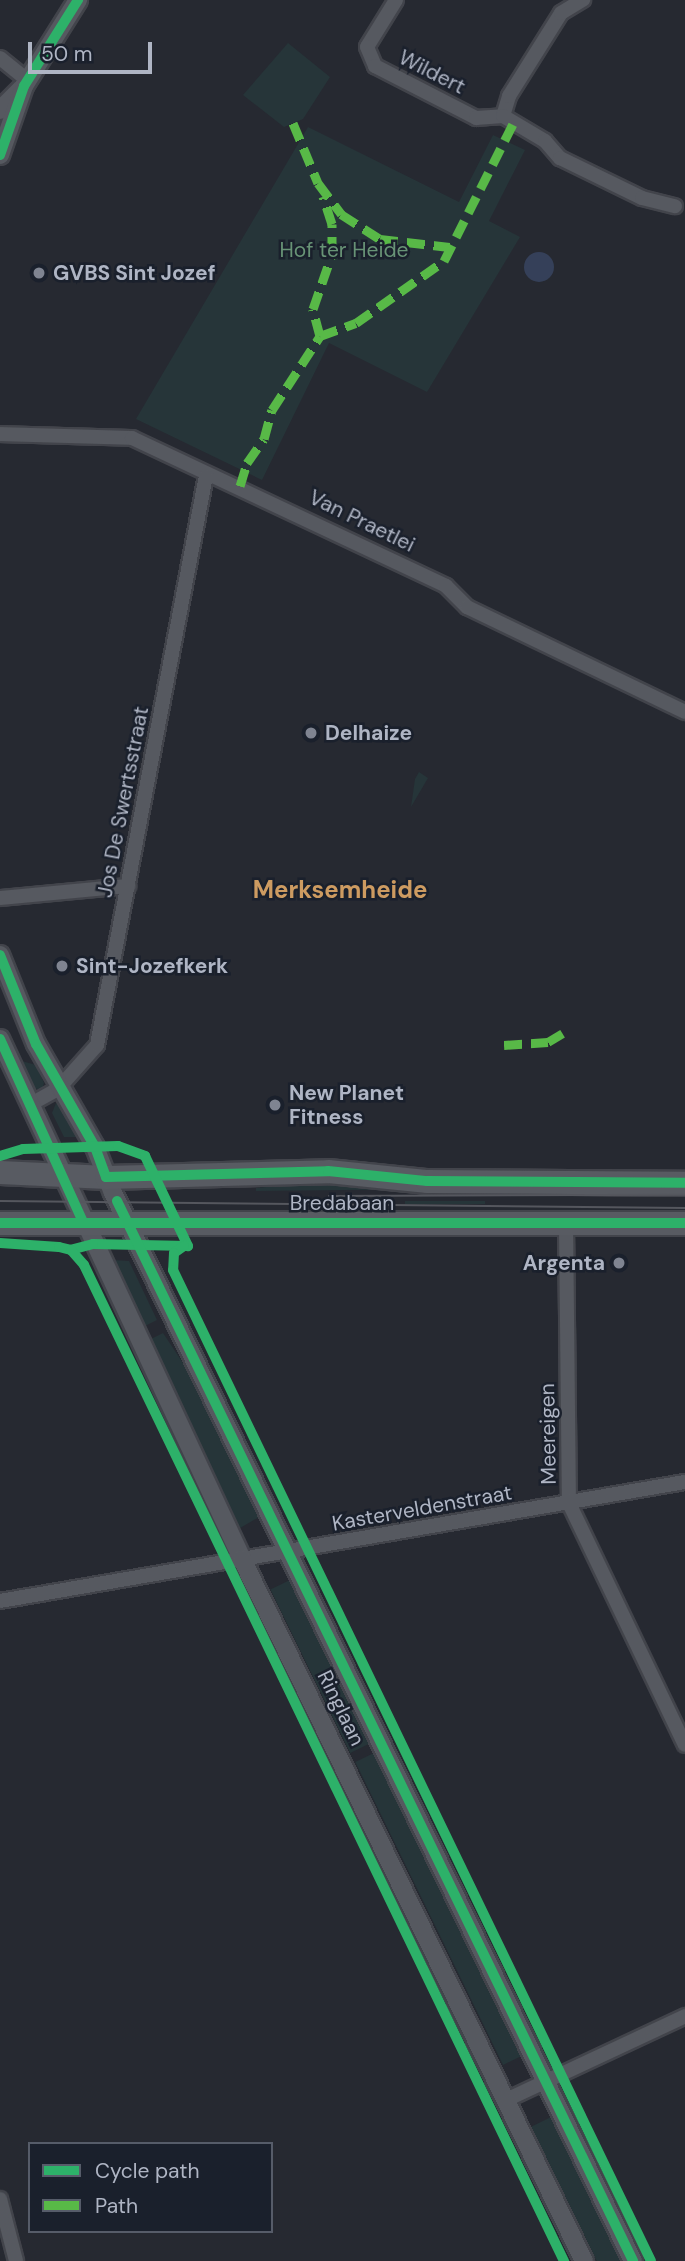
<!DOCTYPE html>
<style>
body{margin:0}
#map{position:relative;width:685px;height:2261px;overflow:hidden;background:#262931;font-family:"DM Sans",sans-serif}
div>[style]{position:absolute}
.green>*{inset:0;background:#263539;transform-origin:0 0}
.water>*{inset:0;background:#354059}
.round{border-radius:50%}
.roads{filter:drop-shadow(2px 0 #42444b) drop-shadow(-2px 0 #42444b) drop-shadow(0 2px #42444b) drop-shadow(0 -2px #42444b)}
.minor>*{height:14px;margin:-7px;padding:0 7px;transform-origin:7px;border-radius:7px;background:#565960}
.tertiary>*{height:18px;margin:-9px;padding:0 9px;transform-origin:9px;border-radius:9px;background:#565960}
.primary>*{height:23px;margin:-11.5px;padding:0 11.5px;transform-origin:11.5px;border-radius:11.5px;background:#585b62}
.tram>*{height:2px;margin:-1px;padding:0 1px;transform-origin:1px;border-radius:1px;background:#55575e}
.quiet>*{height:9px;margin-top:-4.5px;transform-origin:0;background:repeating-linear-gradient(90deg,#58b947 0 18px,transparent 0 27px)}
.cycleway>*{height:10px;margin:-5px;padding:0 5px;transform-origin:5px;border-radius:5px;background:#2db169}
.dots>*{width:19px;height:19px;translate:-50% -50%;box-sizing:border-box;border:4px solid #1a202c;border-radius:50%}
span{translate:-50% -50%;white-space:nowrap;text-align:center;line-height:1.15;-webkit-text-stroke:5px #1a202c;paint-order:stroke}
.street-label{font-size:21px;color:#afb5c4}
.park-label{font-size:21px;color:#689376}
.poi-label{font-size:21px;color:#afb5c4;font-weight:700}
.left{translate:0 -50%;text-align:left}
.right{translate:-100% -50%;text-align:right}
.quarter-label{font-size:24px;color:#cd9b61;font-weight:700}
.legend{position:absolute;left:28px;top:2142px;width:245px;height:91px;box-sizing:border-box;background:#1a202c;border:2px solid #565c69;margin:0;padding:9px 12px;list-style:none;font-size:21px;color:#afb5c4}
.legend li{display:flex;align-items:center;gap:14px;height:35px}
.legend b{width:35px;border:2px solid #565c69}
.scale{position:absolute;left:28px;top:42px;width:124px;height:32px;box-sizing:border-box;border:4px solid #afb5c4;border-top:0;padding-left:9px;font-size:21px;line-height:24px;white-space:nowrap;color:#afb5c4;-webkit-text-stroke:5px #1a202c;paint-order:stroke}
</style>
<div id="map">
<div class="green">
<i style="clip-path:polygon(288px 43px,330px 77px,303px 119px,284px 127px,243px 95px)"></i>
<i style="clip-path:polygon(308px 127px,459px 202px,493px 135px,525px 150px,489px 221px,520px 237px,427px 392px,329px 343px,262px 480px,136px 419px)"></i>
<i style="clip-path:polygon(419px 772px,428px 778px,411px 807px,415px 779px)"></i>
<i style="clip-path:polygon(18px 1060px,36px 1065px,44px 1083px,42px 1090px,33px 1088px)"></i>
<i style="clip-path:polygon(56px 1103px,58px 1105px,78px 1137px,64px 1137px,52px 1113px)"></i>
<i style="clip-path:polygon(338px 1180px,437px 1189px,256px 1191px,256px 1188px)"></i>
<i style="left:405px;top:1201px;width:80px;height:3px"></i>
<i style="clip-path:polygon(112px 1260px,129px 1261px,157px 1320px,145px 1326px)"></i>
<i style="clip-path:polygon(163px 1333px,199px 1387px,261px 1516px,240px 1528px,151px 1339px)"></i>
<i style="left:292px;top:1579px;width:182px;height:24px;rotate:64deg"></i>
<i style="left:376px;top:1752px;width:337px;height:23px;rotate:64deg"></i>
<i style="left:551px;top:2117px;width:160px;height:22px;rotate:64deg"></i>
</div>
<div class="water">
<i class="round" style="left:524px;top:252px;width:30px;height:30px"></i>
</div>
<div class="roads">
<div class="minor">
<i style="left:396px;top:0;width:55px;rotate:121.7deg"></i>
<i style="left:367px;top:47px;width:21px;rotate:67deg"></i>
<i style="left:375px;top:66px;width:114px;rotate:27.2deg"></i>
<i style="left:476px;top:118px;width:27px;rotate:-4deg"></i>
<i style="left:503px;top:116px;width:21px;rotate:-73deg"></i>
<i style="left:509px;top:96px;width:98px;rotate:-57.9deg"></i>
<i style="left:561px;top:13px;width:26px;rotate:-31deg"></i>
<i style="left:0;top:58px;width:35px;rotate:39deg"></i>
<i style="left:503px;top:116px;width:49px;rotate:30.8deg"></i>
<i style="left:545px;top:141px;width:23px;rotate:49deg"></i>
<i style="left:560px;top:158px;width:91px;rotate:26deg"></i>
<i style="left:642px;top:198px;width:34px;rotate:14deg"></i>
<i style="left:0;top:434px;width:132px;rotate:1.7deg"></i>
<i style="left:132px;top:438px;width:347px;rotate:25.2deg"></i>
<i style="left:446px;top:586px;width:30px;rotate:45deg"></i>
<i style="left:467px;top:607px;width:242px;rotate:25.7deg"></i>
<i style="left:0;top:898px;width:129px;rotate:-5.4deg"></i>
<i style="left:31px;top:1104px;width:31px;rotate:-29deg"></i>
<i style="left:58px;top:1089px;width:59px;rotate:-48.4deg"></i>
<i style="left:97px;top:1045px;width:579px;rotate:-79.16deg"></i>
<i style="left:566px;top:1223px;width:280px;rotate:89.4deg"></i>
<i style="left:569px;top:1503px;width:268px;rotate:64.4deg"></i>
<i style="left:0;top:1601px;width:695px;rotate:-9.86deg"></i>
<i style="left:506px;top:2100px;width:198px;rotate:-25.1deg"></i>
<i style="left:0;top:2199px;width:64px;rotate:75.5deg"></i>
</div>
<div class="tertiary">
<i style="left:0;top:110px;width:30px;rotate:-45deg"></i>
<i style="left:0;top:155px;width:73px;rotate:-70.8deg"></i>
<i style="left:24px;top:86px;width:102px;rotate:-57.9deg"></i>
<i style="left:0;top:955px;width:96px;rotate:68deg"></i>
<i style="left:36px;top:1044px;width:119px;rotate:60.2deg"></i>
<i style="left:95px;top:1147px;width:49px;rotate:68.6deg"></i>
<i style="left:113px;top:1193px;width:1188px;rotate:64.04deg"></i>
<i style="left:0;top:1039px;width:574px;rotate:65.04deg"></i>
<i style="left:242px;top:1559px;width:781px;rotate:64.03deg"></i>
</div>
<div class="primary">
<i style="left:0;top:1172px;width:106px;rotate:2.7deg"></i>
<i style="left:106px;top:1177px;width:222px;rotate:-1.5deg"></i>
<i style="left:328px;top:1171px;width:100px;rotate:5.8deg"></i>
<i style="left:427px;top:1181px;width:258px;rotate:0.4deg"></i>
<i style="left:0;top:1223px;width:685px"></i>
</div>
</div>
<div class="tram">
<i style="left:329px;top:1196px;width:356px;rotate:-0.2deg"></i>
<i style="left:0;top:1201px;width:685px;rotate:0.59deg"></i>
</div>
<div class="quiet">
<i style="left:293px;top:123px;width:65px;rotate:67.4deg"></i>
<i style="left:318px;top:183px;width:39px;rotate:53deg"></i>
<i style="left:341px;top:214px;width:46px;rotate:32.7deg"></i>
<i style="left:380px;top:239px;width:70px;rotate:6.5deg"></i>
<i style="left:320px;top:336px;width:28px;rotate:-105deg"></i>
<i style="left:313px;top:309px;width:58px;rotate:-70.9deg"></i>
<i style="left:332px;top:254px;width:30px;rotate:-90deg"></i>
<i style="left:332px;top:224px;width:29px;rotate:-108deg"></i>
<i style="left:240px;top:486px;width:24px;rotate:-73deg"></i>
<i style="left:247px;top:463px;width:29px;rotate:-55deg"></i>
<i style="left:264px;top:439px;width:30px;rotate:-75deg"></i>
<i style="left:272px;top:410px;width:88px;rotate:-57deg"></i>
<i style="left:320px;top:336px;width:38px;rotate:-20deg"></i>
<i style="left:356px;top:323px;width:108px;rotate:-35.2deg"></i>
<i style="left:444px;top:261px;width:156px;rotate:-63.3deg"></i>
<i style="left:504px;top:1045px;width:44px;rotate:-3.9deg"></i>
<i style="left:548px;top:1042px;width:17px;rotate:-31deg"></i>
</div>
<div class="cycleway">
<i style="left:0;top:155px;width:73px;rotate:-70.8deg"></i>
<i style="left:24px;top:86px;width:102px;rotate:-57.9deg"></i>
<i style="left:0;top:955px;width:96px;rotate:68deg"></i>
<i style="left:36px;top:1044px;width:119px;rotate:60.2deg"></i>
<i style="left:95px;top:1147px;width:32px;rotate:70deg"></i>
<i style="left:106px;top:1177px;width:222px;rotate:-1.5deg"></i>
<i style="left:328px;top:1171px;width:100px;rotate:5.8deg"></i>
<i style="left:427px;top:1181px;width:258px;rotate:0.4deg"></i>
<i style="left:0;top:1039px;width:201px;rotate:65.6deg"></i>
<i style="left:0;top:1156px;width:24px;rotate:-17deg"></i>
<i style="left:23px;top:1149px;width:95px;rotate:-1.8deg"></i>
<i style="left:118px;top:1146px;width:29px;rotate:20deg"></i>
<i style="left:145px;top:1156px;width:100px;rotate:64.5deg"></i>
<i style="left:188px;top:1246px;width:95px;rotate:-178.8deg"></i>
<i style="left:93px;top:1244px;width:23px;rotate:165deg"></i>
<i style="left:117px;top:1201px;width:1179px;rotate:64.04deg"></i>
<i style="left:0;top:1223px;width:685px"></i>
<i style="left:0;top:1243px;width:59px;rotate:3.9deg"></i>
<i style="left:59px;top:1247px;width:12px;rotate:14deg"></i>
<i style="left:71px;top:1250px;width:20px;rotate:49deg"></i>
<i style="left:84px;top:1265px;width:1106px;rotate:64.27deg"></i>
<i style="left:184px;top:1246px;width:12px;rotate:145deg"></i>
<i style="left:174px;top:1253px;width:17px;rotate:93deg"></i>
<i style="left:173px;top:1270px;width:1100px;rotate:64.25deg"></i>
</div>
<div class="dots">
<i style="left:39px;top:273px;background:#7f8491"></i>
<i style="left:311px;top:733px;background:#7f8491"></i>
<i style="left:62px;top:966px;background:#7f8491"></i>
<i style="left:275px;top:1105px;background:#7f8491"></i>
<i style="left:619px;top:1263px;background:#7f8491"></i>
</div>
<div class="street-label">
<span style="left:432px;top:72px;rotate:27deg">Wildert</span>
<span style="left:362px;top:521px;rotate:26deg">Van Praetlei</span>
<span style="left:123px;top:802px;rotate:-79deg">Jos De Swertsstraat</span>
<span style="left:342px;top:1203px">Bredabaan</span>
<span style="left:548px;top:1434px;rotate:-91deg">Meereigen</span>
<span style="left:422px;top:1508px;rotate:-10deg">Kasterveldenstraat</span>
<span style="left:341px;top:1708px;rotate:64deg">Ringlaan</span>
</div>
<div class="park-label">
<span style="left:344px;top:250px">Hof ter Heide</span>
</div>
<div class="poi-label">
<span class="left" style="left:53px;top:273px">GVBS Sint Jozef</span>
<span class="left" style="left:325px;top:733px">Delhaize</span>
<span class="left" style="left:76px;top:966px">Sint-Jozefkerk</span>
<span class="left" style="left:289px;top:1105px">New Planet<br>Fitness</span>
<span class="right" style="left:605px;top:1263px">Argenta</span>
</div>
<div class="quarter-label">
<span style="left:340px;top:890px">Merksemheide</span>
</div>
<ul class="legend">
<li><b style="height:9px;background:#2db169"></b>Cycle path</li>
<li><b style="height:9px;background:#58b947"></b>Path</li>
</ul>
<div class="scale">50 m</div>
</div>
